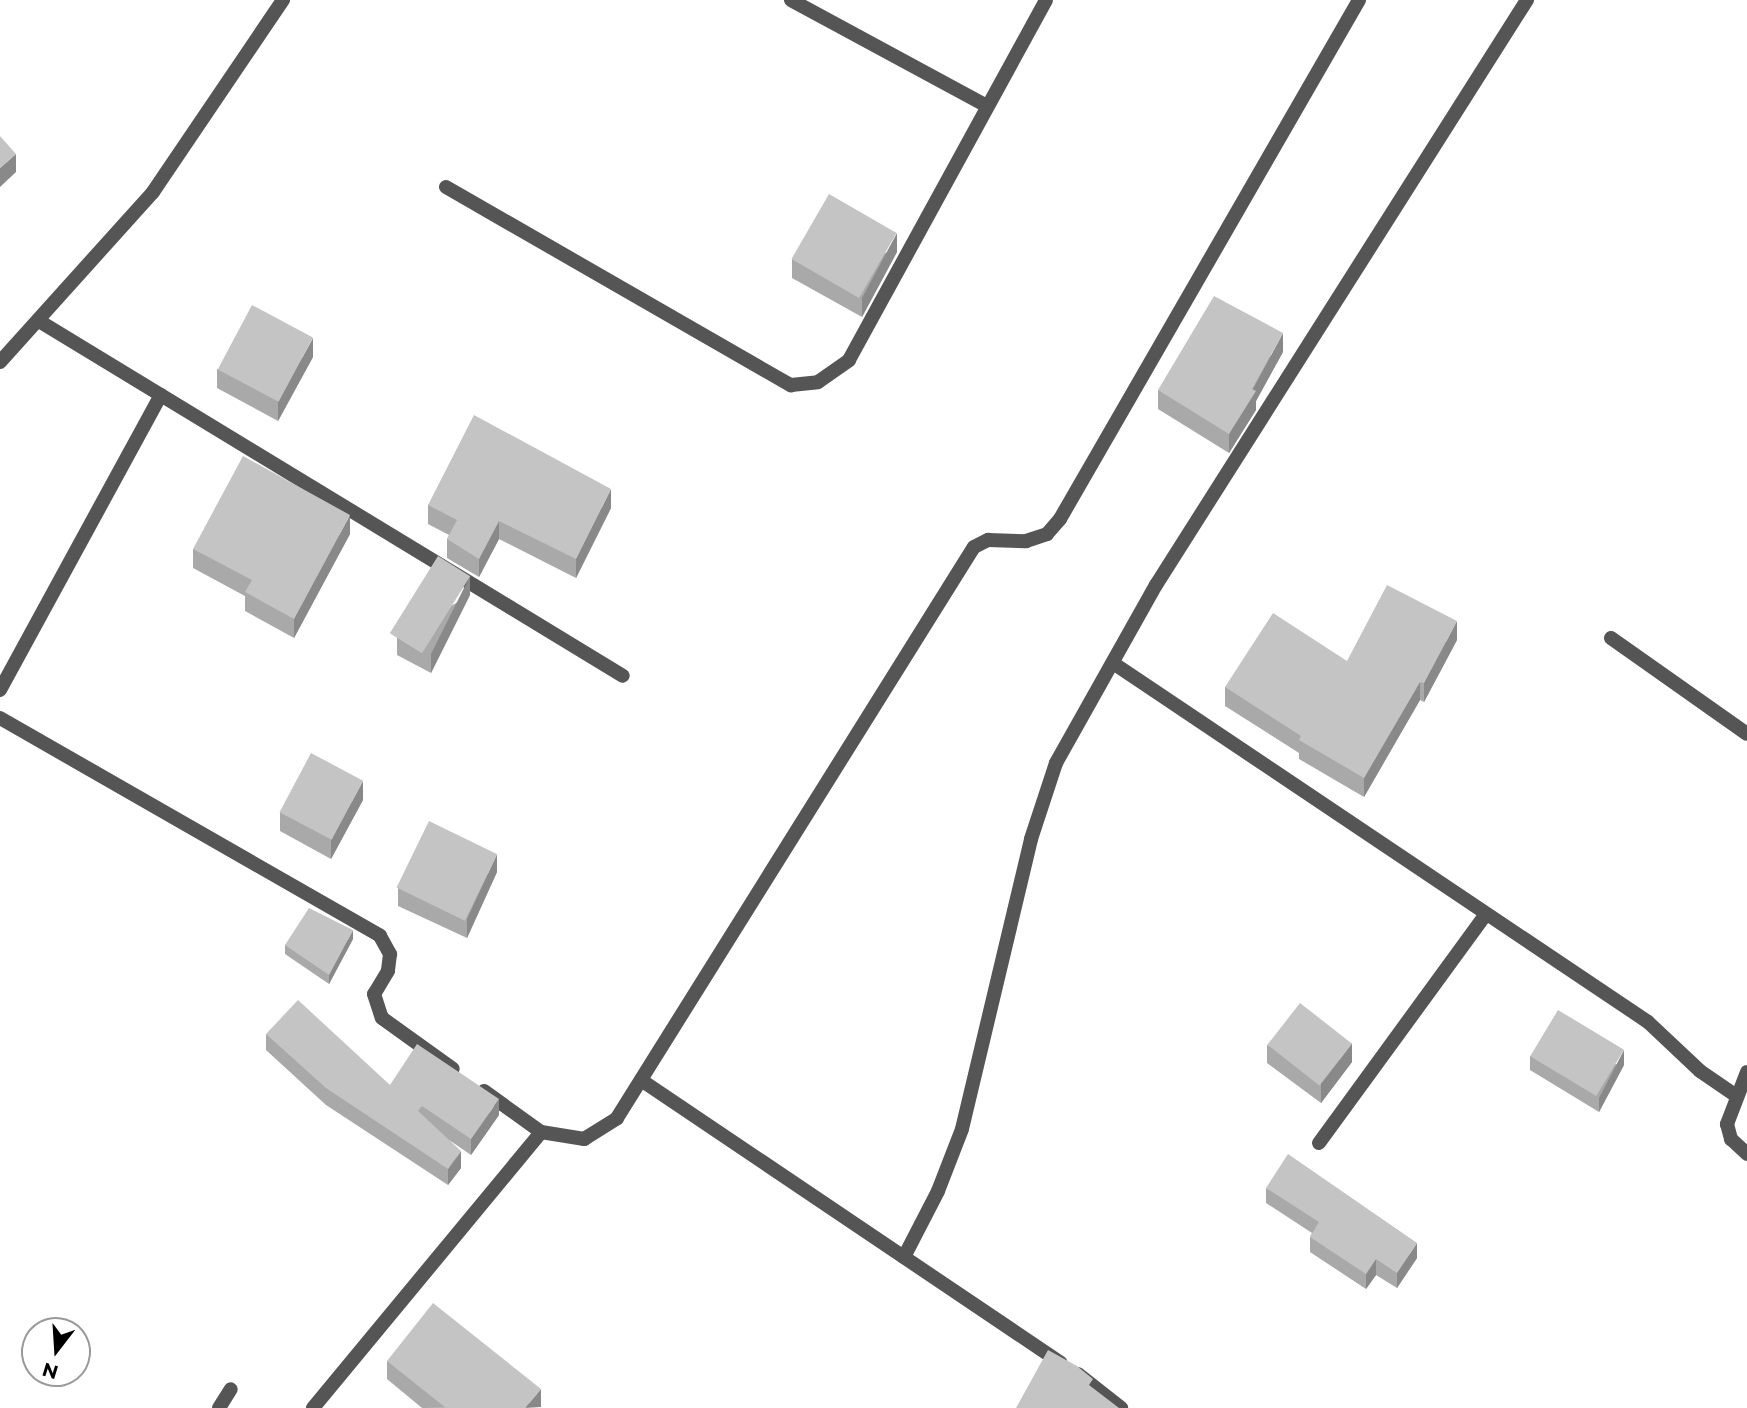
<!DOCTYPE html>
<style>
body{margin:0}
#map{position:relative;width:1747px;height:1408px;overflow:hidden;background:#fff;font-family:Montserrat,sans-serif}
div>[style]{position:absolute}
.street>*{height:14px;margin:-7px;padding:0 7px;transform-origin:7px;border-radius:7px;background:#555}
.wall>*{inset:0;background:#a9a9a9}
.shaded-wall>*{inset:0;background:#898989}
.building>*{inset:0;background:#c4c4c4;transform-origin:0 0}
span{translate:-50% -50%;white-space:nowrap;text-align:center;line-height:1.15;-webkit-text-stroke:6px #fff;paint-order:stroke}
.north{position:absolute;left:21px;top:1317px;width:70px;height:70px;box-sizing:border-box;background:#fff;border:2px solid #999;border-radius:50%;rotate:197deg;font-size:19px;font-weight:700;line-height:28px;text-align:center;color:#000}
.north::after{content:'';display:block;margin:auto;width:24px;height:32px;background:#000;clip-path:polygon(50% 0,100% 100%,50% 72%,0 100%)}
</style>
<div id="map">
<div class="street">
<i style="left:791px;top:0;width:223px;rotate:28.4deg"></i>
<i style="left:446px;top:187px;width:398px;rotate:29.9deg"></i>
<i style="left:791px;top:385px;width:27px;rotate:-6deg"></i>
<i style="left:818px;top:382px;width:38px;rotate:-35deg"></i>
<i style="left:849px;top:360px;width:410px;rotate:-61.3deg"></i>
<i style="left:39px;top:321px;width:683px;rotate:31.29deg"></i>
<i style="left:0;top:362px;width:229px;rotate:-48deg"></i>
<i style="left:153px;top:192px;width:232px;rotate:-55.9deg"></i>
<i style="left:1611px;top:638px;width:166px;rotate:35.2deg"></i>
<i style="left:1113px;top:663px;width:644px;rotate:33.86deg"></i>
<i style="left:1648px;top:1022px;width:71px;rotate:43.3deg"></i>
<i style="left:1700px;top:1071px;width:42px;rotate:34.4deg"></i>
<i style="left:0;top:690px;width:336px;rotate:-61.4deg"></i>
<i style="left:0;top:718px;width:438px;rotate:29.8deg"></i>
<i style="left:380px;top:936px;width:21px;rotate:61deg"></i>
<i style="left:390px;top:954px;width:17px;rotate:97deg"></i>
<i style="left:388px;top:971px;width:27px;rotate:121deg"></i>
<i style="left:374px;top:994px;width:25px;rotate:72deg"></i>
<i style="left:382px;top:1018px;width:87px;rotate:35.7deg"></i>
<i style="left:1747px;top:1072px;width:56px;rotate:111deg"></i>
<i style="left:1727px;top:1124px;width:16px;rotate:75deg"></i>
<i style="left:1731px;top:1139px;width:22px;rotate:43deg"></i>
<i style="left:641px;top:1080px;width:506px;rotate:33.97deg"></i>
<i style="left:484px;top:1091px;width:70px;rotate:35.7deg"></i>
<i style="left:541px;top:1132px;width:44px;rotate:9.2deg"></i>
<i style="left:584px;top:1139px;width:39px;rotate:-32deg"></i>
<i style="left:617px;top:1118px;width:673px;rotate:-57.99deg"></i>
<i style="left:974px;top:547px;width:16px;rotate:-27deg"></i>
<i style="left:988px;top:540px;width:38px;rotate:2deg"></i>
<i style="left:1026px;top:541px;width:22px;rotate:-18deg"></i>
<i style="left:1047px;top:534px;width:20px;rotate:-49deg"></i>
<i style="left:1060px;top:519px;width:599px;rotate:-60.05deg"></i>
<i style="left:1319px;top:1143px;width:283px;rotate:-53.9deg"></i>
<i style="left:904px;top:1257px;width:74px;rotate:-62.7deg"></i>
<i style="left:938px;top:1191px;width:66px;rotate:-68.8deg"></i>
<i style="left:962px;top:1129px;width:298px;rotate:-76.6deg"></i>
<i style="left:1031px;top:839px;width:80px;rotate:-71.8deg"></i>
<i style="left:1056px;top:763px;width:204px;rotate:-60.7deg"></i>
<i style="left:1156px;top:585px;width:693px;rotate:-57.62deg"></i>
<i style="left:1078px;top:1374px;width:55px;rotate:38.3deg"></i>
<i style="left:219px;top:1408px;width:22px;rotate:-58deg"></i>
<i style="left:313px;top:1408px;width:358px;rotate:-50.4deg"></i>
</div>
<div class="wall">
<i style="clip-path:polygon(897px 252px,862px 317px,792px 278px,792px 259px)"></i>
<i style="clip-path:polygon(1283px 352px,1256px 401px,1256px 410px,1229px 453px,1158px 409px,1158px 390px)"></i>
<i style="clip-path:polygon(313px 357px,278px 421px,217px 388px,217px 369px)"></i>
<i style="clip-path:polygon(428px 505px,611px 508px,576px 578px,499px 539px,479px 577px,447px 558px,447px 539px,449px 535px,428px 524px)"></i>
<i style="clip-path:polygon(350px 534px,294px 638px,245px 611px,245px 596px,193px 568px,193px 549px)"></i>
<i style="clip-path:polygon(470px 595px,431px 673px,397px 655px,397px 637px)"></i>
<i style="clip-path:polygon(1457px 640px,1424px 702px,1420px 700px,1364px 797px,1299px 759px,1299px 753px,1225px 706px,1225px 687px,1347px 661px)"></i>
<i style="clip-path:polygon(363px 800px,331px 859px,280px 831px,280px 812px)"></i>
<i style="clip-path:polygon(497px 872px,467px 938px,398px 906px,398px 888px)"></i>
<i style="clip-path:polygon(353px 939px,329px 984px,285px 954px,285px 945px)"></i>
<i style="clip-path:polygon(266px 1034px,390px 1085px,499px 1115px,471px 1155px,449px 1140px,461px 1168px,448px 1185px,326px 1105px,266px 1050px)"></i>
<i style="clip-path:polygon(1267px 1045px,1352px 1062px,1321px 1103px,1267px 1063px)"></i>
<i style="clip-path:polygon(1530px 1056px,1624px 1065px,1599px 1112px,1530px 1070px)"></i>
<i style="clip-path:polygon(1266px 1188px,1417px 1258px,1397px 1288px,1376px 1275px,1366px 1289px,1310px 1252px,1310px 1237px,1312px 1233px,1266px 1203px)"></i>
<i style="clip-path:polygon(387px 1361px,541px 1407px,422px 1408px,387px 1379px)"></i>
</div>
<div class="shaded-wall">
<i style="clip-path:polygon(16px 154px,16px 172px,0 187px,0 168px)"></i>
<i style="clip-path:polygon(897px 233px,897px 252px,862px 317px,862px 298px)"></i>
<i style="clip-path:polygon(1283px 333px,1283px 352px,1256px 401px,1256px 410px,1229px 453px,1229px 434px)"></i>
<i style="clip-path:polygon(313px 338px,313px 357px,278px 421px,278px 402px)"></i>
<i style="clip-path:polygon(611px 489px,611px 508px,576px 578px,576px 559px)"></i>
<i style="clip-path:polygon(350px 515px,350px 534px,294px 638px,294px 619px)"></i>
<i style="clip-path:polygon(499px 521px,499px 539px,479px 577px,479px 559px)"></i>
<i style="clip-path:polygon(470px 576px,470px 595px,431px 673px,431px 654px)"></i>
<i style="clip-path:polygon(1457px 621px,1457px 640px,1424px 702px,1424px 683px)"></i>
<i style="clip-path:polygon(1420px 682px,1420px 700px,1364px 797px,1364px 778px)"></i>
<i style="clip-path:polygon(363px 781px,363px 800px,331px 859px,331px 840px)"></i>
<i style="clip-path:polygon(497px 854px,497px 872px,467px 938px,467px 919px)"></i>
<i style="clip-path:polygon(353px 930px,353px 939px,329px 984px,329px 975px)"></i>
<i style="clip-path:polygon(1352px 1043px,1352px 1062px,1321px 1103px,1321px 1084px)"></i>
<i style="clip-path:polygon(1624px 1050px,1624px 1065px,1599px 1112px,1599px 1098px)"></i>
<i style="clip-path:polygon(499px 1099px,499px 1115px,471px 1155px,471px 1139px)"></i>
<i style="clip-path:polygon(461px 1151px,461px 1168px,448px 1185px,448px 1169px)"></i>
<i style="clip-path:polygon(1417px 1243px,1417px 1258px,1397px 1288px,1397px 1273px)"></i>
<i style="clip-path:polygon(1376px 1259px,1376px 1275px,1366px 1289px,1366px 1274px)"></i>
<i style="clip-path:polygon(541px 1389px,541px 1407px,525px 1408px)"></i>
</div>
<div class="building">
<i style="clip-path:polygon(0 136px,16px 154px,0 168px)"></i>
<i style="left:829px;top:194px;width:78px;height:75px;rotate:30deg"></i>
<i style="clip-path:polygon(1214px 296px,1283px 333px,1252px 389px,1256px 391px,1229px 434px,1158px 390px)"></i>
<i style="left:252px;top:305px;width:69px;height:73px;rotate:28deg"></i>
<i style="clip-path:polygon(474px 415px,611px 489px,576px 559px,499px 521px,479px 559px,447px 539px,457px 520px,428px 505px)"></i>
<i style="clip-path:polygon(243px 456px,350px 515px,294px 619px,245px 592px,252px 580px,193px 549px)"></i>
<i style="left:438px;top:556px;width:38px;height:91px;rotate:32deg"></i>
<i style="clip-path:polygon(1387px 585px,1457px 621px,1424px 683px,1420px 682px,1364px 778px,1299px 740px,1301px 736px,1225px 687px,1273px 613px,1347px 661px)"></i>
<i style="left:311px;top:753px;width:59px;height:67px;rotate:28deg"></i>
<i style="left:429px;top:821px;width:76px;height:74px;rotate:26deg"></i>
<i style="clip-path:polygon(309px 908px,353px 930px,329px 975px,285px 945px)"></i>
<i style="clip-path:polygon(298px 1000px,390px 1085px,417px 1044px,499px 1099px,471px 1139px,422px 1106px,418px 1111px,461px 1151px,448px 1169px,326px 1088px,266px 1034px)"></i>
<i style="left:1300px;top:1003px;width:66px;height:53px;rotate:38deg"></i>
<i style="left:1558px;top:1010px;width:77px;height:54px;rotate:31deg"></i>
<i style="clip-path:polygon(1288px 1154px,1417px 1243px,1397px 1273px,1376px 1259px,1366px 1274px,1310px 1237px,1319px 1222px,1266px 1188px)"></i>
<i style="clip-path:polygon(433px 1303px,541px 1389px,525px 1408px,446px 1408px,387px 1361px)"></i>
<i style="clip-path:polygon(1048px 1350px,1077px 1366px,1093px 1379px,1089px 1385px,1119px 1408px,1016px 1408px)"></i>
</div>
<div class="north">N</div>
</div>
